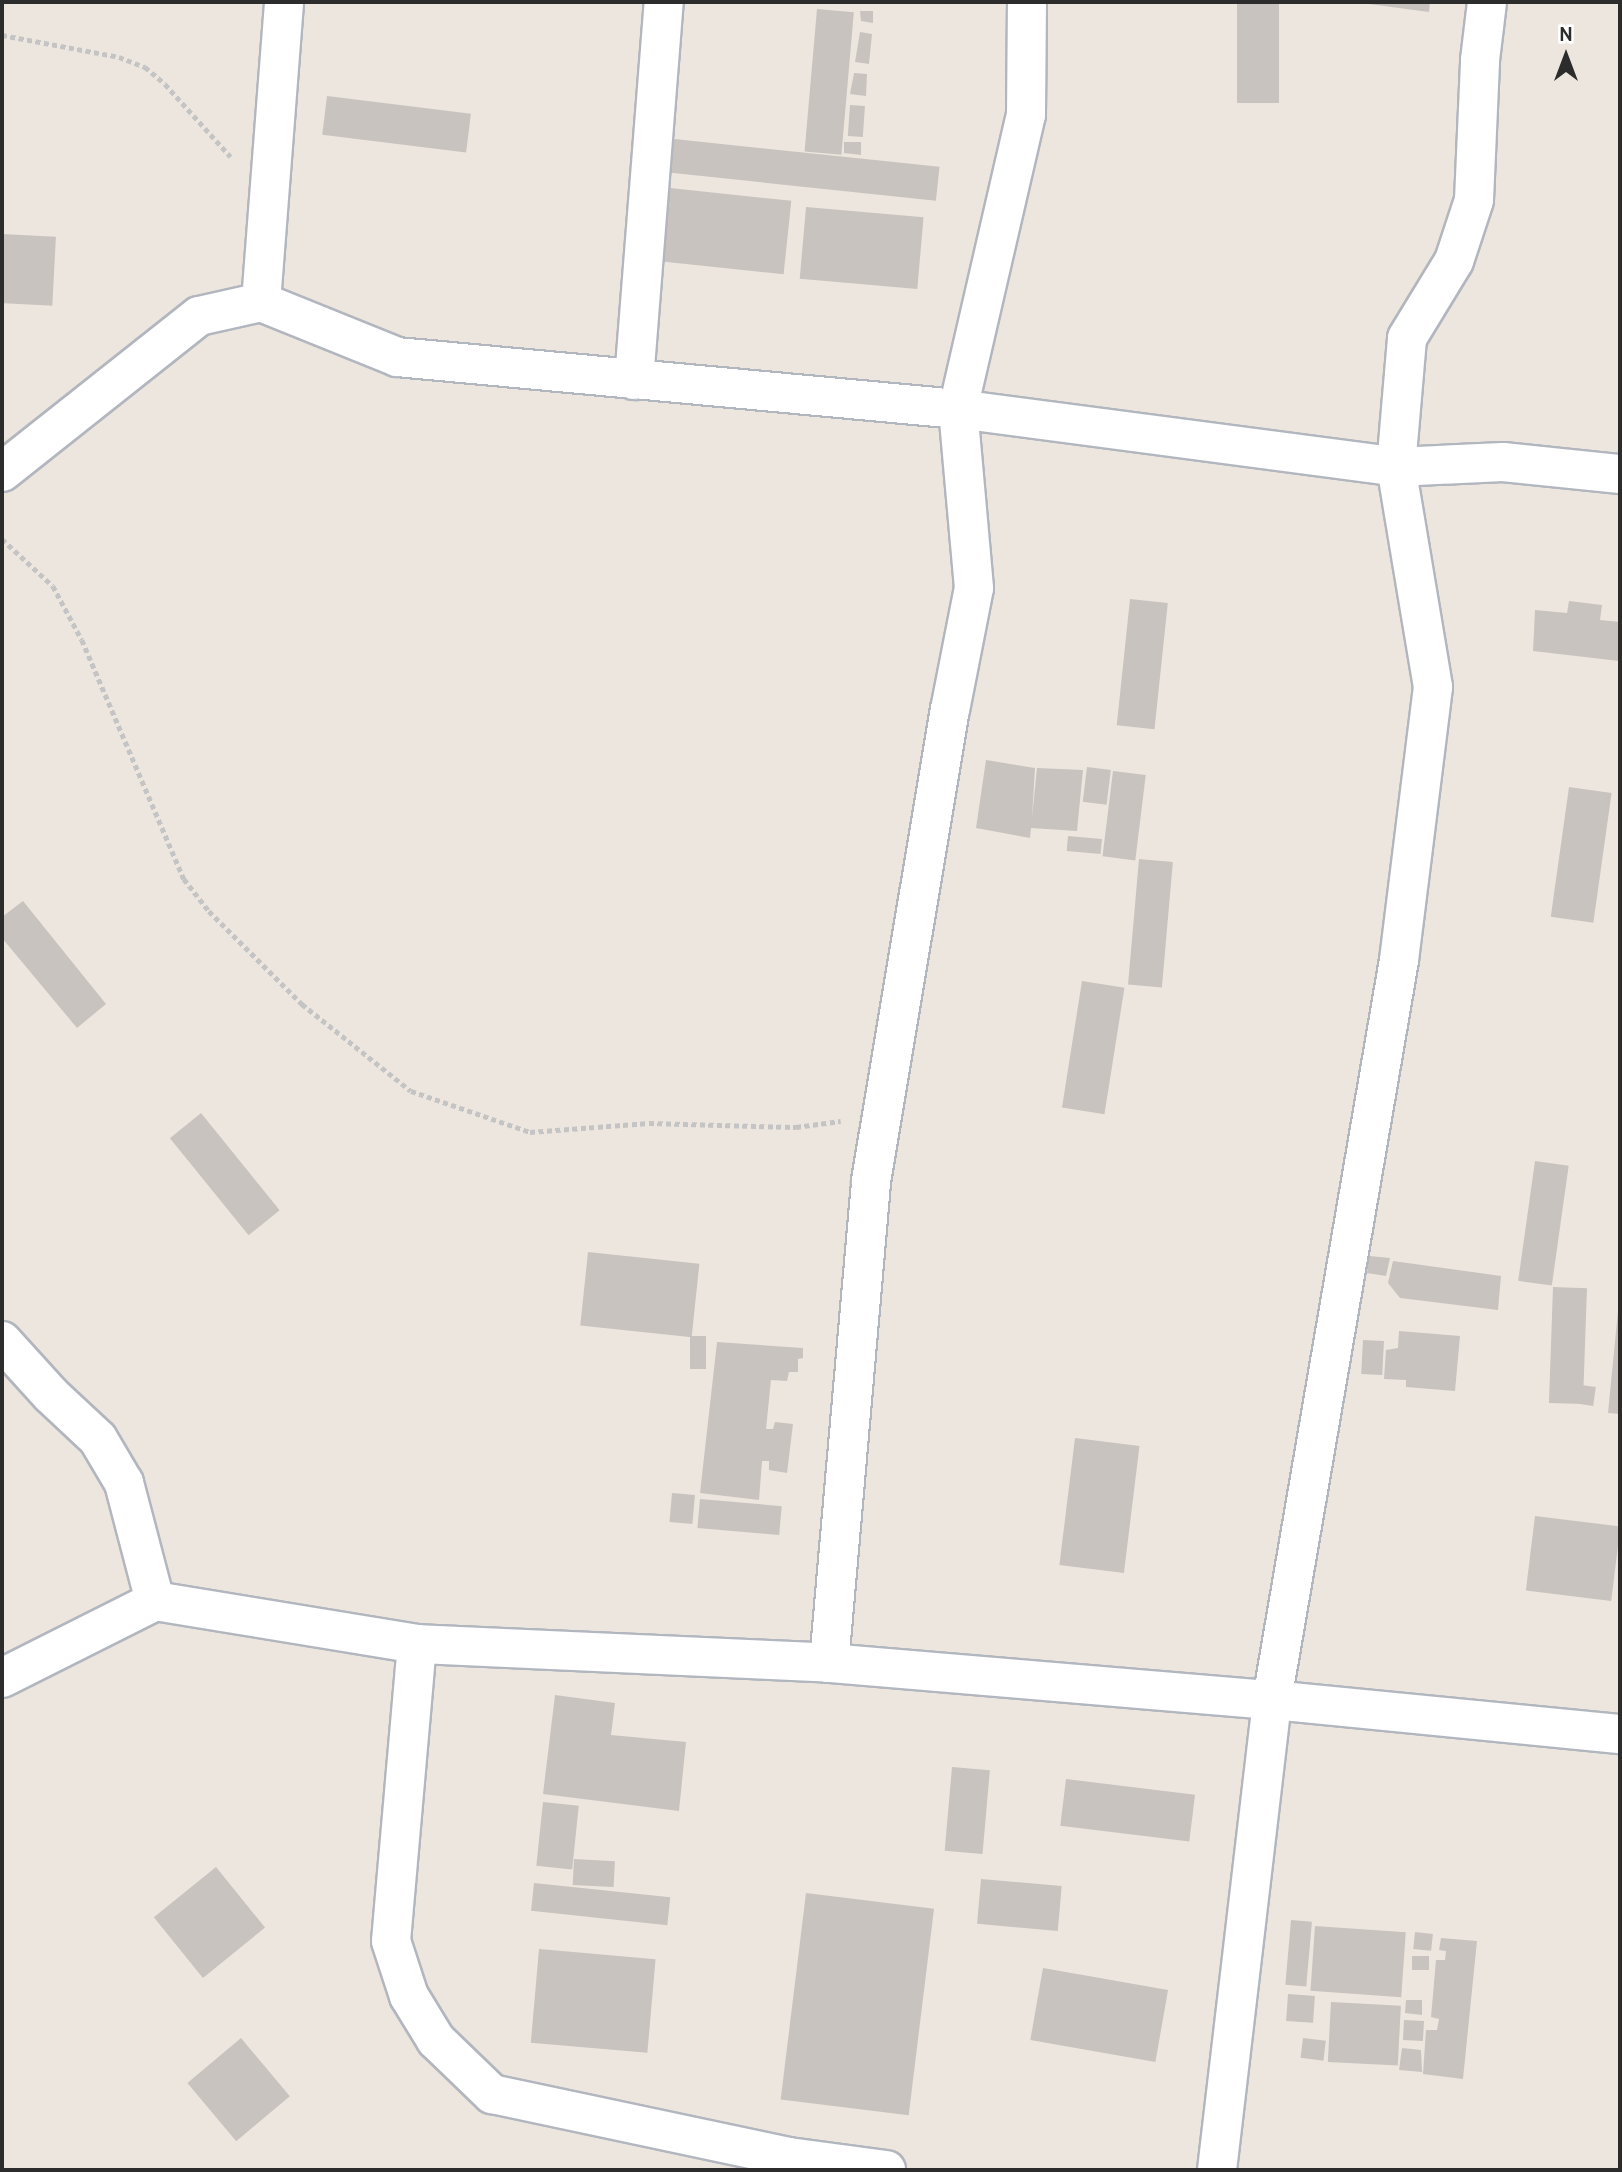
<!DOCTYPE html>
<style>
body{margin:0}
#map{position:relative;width:1622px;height:2172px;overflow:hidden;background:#ede6df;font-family:Cabin,sans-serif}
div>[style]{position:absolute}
.building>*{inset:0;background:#c8c3be;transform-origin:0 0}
.path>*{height:4.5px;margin-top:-2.25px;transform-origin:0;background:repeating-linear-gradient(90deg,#c4c4c4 0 5px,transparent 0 8.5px)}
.roads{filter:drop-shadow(2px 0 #b2b6be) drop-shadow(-2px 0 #b2b6be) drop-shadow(0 2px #b2b6be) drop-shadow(0 -2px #b2b6be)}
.street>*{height:38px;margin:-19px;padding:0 19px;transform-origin:19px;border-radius:19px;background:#fff}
span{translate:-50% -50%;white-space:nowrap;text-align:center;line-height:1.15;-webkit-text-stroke:5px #fff;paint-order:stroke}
.frame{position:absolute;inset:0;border:4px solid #2c2c2c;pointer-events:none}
.north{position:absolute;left:1531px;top:21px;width:70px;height:70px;-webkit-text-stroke:5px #fff;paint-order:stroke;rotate:0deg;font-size:19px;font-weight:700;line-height:28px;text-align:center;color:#2c2c2c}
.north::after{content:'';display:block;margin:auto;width:24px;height:32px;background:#2c2c2c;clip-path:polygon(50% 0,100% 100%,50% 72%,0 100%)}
</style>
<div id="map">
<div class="building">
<i style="left:1237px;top:2px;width:42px;height:101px"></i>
<i style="clip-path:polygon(1354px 2px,1430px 2px,1429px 12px)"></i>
<i style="left:817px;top:9px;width:37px;height:143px;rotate:5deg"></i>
<i style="clip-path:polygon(860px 11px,873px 11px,873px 23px,861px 21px)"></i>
<i style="clip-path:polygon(860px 32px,872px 34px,869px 64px,855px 62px)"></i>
<i style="clip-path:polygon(854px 73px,867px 74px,866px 96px,850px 94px)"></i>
<i style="left:327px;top:96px;width:145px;height:39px;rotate:7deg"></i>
<i style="left:850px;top:105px;width:15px;height:31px;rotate:4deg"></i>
<i style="left:665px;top:138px;width:276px;height:34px;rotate:6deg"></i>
<i style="clip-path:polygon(844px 142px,861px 142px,861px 155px,844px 153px)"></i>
<i style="left:670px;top:188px;width:122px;height:74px;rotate:6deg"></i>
<i style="left:806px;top:207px;width:118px;height:72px;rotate:5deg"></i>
<i style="left:2px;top:234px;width:54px;height:69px;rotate:3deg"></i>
<i style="left:1130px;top:599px;width:38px;height:127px;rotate:6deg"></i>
<i style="clip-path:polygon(1569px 601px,1602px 605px,1600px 620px,1620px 622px,1619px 661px,1533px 651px,1535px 610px,1567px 613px)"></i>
<i style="clip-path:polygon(986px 760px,1035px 768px,1032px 818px,1037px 768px,1083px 770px,1077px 831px,1031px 828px,1030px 838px,976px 828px)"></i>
<i style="left:1087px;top:767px;width:24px;height:35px;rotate:7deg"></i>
<i style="left:1113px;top:771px;width:33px;height:86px;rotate:7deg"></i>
<i style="left:1569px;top:787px;width:43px;height:131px;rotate:8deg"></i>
<i style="left:1068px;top:836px;width:34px;height:15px;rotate:5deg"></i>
<i style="left:1139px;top:859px;width:34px;height:126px;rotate:5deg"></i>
<i style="clip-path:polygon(23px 901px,106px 1004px,77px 1028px,2px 938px,2px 917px)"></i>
<i style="left:1082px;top:981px;width:43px;height:128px;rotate:9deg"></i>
<i style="left:201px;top:1113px;width:125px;height:40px;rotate:51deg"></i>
<i style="left:1535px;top:1161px;width:34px;height:121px;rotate:8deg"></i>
<i style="left:588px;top:1252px;width:112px;height:74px;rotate:6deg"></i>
<i style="clip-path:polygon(1369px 1256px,1390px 1258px,1386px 1276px,1367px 1273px)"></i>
<i style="clip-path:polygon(1393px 1261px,1501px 1276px,1498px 1310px,1400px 1298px,1388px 1283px)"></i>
<i style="left:1553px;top:1287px;width:34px;height:116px;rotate:2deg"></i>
<i style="clip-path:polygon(1618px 1311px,1620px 1311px,1620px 1414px,1608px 1413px)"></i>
<i style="clip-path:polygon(1399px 1331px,1460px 1336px,1455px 1391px,1406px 1387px,1406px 1380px,1384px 1379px,1386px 1350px,1398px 1348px)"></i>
<i style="left:690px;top:1336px;width:16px;height:33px"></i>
<i style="left:1363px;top:1340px;width:21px;height:34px;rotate:3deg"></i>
<i style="clip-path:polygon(717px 1342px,803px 1348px,803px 1358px,798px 1359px,798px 1372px,789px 1372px,787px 1381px,771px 1380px,766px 1429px,773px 1429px,775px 1422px,793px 1424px,787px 1473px,769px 1470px,769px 1461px,762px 1461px,759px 1500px,700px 1493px)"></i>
<i style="left:1581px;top:1385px;width:15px;height:19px;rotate:8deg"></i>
<i style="left:1075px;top:1438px;width:65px;height:128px;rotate:7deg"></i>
<i style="left:672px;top:1493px;width:23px;height:29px;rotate:5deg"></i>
<i style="left:700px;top:1499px;width:82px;height:29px;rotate:5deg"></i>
<i style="left:1535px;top:1516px;width:86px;height:75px;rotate:7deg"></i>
<i style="clip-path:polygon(555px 1695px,615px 1703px,611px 1735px,686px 1742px,679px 1811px,543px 1794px)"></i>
<i style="left:952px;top:1767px;width:38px;height:84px;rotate:5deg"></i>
<i style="left:1066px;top:1779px;width:130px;height:47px;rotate:7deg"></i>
<i style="left:543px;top:1802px;width:36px;height:64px;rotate:6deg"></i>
<i style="left:574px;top:1859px;width:41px;height:26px;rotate:3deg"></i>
<i style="left:216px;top:1867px;width:78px;height:80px;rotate:51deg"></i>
<i style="left:981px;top:1879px;width:81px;height:45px;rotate:5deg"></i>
<i style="left:534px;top:1883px;width:137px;height:28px;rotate:6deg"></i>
<i style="left:806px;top:1893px;width:129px;height:208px;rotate:7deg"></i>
<i style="left:1291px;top:1920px;width:21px;height:65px;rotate:5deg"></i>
<i style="left:1315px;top:1926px;width:91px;height:65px;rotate:4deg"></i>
<i style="left:1415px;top:1932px;width:18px;height:17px;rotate:6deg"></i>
<i style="clip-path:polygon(1441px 1938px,1477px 1941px,1463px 2079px,1423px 2074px,1426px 2030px,1437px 2030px,1439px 2019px,1431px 2017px,1436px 1960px,1445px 1960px,1446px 1951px,1439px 1950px)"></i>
<i style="left:539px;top:1949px;width:117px;height:94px;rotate:5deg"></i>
<i style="left:1412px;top:1956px;width:17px;height:14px"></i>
<i style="left:1043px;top:1968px;width:127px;height:73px;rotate:10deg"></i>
<i style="left:1288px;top:1994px;width:27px;height:27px;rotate:4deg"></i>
<i style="clip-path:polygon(1406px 2000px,1422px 2000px,1422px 2015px,1405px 2013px)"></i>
<i style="left:1331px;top:2002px;width:70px;height:60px;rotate:3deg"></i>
<i style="left:1404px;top:2020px;width:20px;height:20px;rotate:3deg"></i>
<i style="left:241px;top:2038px;width:76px;height:70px;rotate:50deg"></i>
<i style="left:1303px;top:2038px;width:23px;height:20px;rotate:7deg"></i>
<i style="clip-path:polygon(1402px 2048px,1421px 2050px,1422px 2072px,1399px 2070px)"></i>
</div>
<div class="path">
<i style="left:2px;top:35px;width:119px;rotate:10.6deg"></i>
<i style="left:119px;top:57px;width:28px;rotate:21deg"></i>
<i style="left:145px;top:67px;width:26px;rotate:40deg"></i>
<i style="left:165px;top:84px;width:98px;rotate:47.9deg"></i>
<i style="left:2px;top:539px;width:69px;rotate:42.7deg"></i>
<i style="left:53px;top:586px;width:61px;rotate:61.8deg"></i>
<i style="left:82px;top:640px;width:260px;rotate:66.9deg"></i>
<i style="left:184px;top:879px;width:41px;rotate:52deg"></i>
<i style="left:209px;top:911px;width:132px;rotate:45deg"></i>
<i style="left:302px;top:1004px;width:139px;rotate:38.6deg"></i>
<i style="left:411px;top:1091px;width:126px;rotate:19deg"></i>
<i style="left:530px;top:1132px;width:119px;rotate:-4.3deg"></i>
<i style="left:649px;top:1123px;width:147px;rotate:1.6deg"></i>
<i style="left:796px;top:1127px;width:45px;rotate:-7.6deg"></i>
</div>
<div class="roads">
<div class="street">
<i style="left:261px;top:302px;width:301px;rotate:-85.6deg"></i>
<i style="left:634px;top:380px;width:379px;rotate:-85.5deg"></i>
<i style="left:2px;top:472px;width:251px;rotate:-38.4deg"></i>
<i style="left:199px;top:316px;width:64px;rotate:-12.7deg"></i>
<i style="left:261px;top:302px;width:147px;rotate:22deg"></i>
<i style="left:397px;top:357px;width:563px;rotate:5.3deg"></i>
<i style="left:958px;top:409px;width:442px;rotate:7.5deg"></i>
<i style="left:1396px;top:467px;width:107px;rotate:-2.7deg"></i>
<i style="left:1503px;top:462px;width:118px;rotate:5.9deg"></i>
<i style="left:2px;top:1341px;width:73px;rotate:47.8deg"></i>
<i style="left:51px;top:1395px;width:64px;rotate:43.1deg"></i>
<i style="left:98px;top:1439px;width:51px;rotate:59.4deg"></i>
<i style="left:124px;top:1483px;width:122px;rotate:75.3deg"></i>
<i style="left:417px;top:1644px;width:298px;rotate:95deg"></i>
<i style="left:391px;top:1941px;width:58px;rotate:71.9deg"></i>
<i style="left:409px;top:1996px;width:52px;rotate:58.5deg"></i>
<i style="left:436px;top:2040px;width:78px;rotate:44deg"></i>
<i style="left:492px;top:2094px;width:304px;rotate:12deg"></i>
<i style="left:789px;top:2157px;width:98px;rotate:7.6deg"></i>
<i style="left:829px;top:1663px;width:484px;rotate:-85deg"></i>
<i style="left:871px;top:1181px;width:478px;rotate:-80.5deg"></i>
<i style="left:950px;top:710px;width:124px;rotate:-78.9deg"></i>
<i style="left:974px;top:588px;width:180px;rotate:-95.1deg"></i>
<i style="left:958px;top:409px;width:302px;rotate:-77deg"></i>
<i style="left:1026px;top:115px;width:113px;rotate:-89.5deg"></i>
<i style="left:2px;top:1678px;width:171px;rotate:-26.7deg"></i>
<i style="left:155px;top:1601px;width:266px;rotate:9.3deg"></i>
<i style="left:417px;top:1644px;width:412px;rotate:2.6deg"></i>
<i style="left:829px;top:1663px;width:445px;rotate:4.8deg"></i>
<i style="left:1272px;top:1700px;width:350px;rotate:5.6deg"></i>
<i style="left:1217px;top:2170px;width:473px;rotate:-83.3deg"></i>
<i style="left:1272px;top:1700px;width:751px;rotate:-80.26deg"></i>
<i style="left:1399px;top:960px;width:275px;rotate:-82.9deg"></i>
<i style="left:1433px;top:687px;width:223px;rotate:-99.5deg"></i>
<i style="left:1396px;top:467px;width:129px;rotate:-85.1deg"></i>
<i style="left:1407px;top:338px;width:90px;rotate:-58.6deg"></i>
<i style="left:1454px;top:261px;width:64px;rotate:-71.8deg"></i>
<i style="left:1474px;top:200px;width:140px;rotate:-87.5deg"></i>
<i style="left:1480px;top:60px;width:58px;rotate:-83.1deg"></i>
</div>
</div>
<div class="frame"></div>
<div class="north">N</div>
</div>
